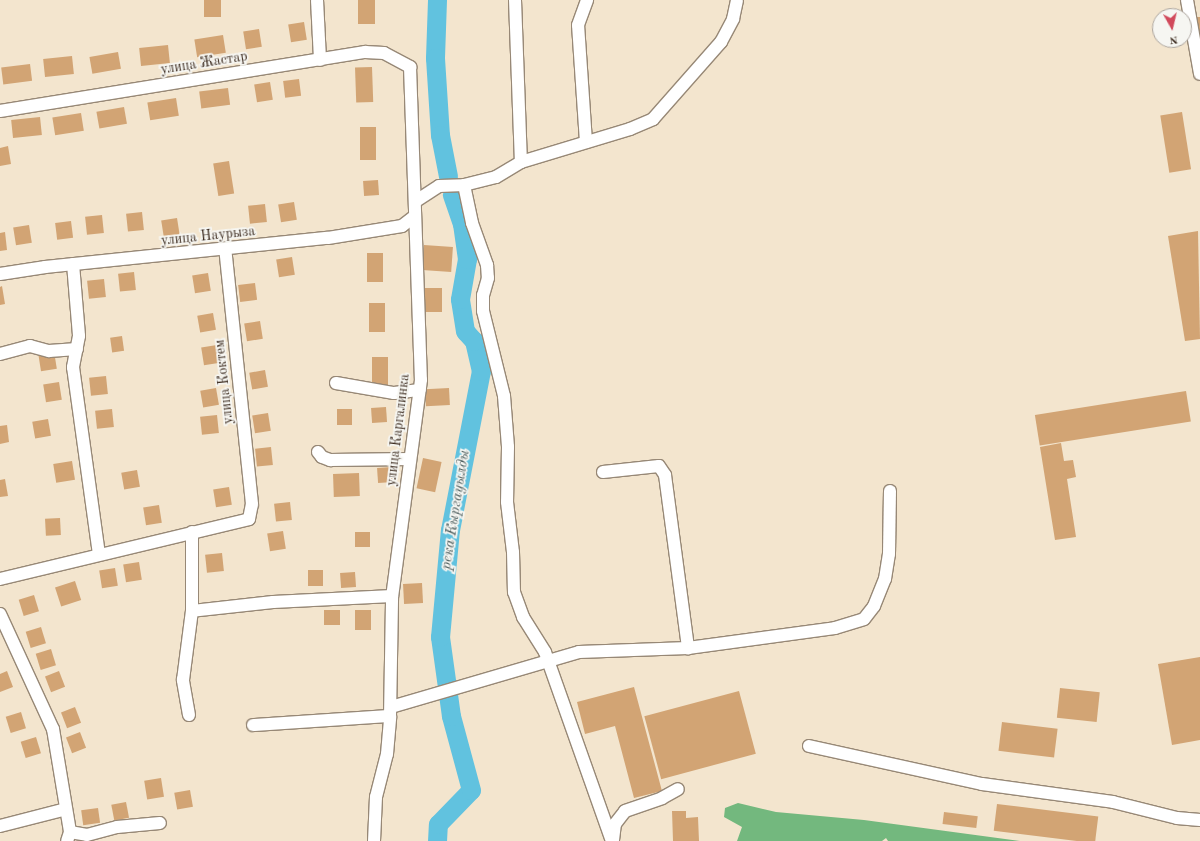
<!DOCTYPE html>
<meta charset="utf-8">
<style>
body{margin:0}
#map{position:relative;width:1200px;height:841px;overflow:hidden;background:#f3e5ce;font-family:"Old Standard TT",serif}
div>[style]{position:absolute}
.forest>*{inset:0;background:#73b87e}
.river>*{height:19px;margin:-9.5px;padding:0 9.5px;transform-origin:9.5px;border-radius:9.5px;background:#61c2df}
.building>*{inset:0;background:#d2a474;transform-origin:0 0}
.roads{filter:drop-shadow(1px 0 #978876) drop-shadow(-1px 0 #978876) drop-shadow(0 1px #978876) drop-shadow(0 -1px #978876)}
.minor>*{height:12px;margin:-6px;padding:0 6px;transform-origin:6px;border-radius:6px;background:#fff}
span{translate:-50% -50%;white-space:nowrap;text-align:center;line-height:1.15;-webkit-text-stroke:3.5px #f6f6f2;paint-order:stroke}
.street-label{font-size:14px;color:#3b2a1e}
.water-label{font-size:15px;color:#465858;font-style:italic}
.north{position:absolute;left:1152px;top:8px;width:40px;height:40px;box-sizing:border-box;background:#f6f6f2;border:1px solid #aba49d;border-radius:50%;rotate:172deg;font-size:11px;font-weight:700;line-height:16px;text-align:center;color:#3b2a1e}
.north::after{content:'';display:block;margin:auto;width:14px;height:18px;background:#d1495b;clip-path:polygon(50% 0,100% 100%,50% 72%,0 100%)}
</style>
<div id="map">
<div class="forest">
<i style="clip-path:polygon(738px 803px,776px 812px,864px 820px,1020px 841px,888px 841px,886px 838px,882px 841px,737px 841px,742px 827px,724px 817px,725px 808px)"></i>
</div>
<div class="river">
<i style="left:437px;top:0;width:58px;rotate:92deg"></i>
<i style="left:435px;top:58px;width:77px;rotate:86.3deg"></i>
<i style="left:440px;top:135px;width:42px;rotate:79deg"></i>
<i style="left:437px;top:841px;width:17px;rotate:-87deg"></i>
<i style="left:438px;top:824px;width:47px;rotate:-45.9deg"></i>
<i style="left:471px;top:790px;width:77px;rotate:-105.1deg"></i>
<i style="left:451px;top:716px;width:80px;rotate:-97.9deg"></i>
<i style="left:440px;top:637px;width:107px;rotate:-84.7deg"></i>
<i style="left:450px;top:530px;width:162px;rotate:-79deg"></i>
<i style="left:481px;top:371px;width:31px;rotate:-103deg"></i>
<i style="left:474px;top:341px;width:13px;rotate:-132deg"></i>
<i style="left:465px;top:331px;width:32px;rotate:-99deg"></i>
<i style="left:460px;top:299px;width:41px;rotate:-80.1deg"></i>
<i style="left:467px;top:259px;width:35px;rotate:-98deg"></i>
<i style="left:462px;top:224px;width:31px;rotate:-109deg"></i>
</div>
<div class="building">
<i style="left:204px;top:0;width:17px;height:17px"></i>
<i style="left:358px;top:0;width:17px;height:24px"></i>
<i style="clip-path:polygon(1196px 17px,1200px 17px,1200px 37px,1199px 37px)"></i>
<i style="left:304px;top:22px;width:18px;height:16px;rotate:81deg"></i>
<i style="left:259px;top:29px;width:18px;height:16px;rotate:81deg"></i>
<i style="left:223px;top:35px;width:18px;height:29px;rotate:81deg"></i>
<i style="left:168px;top:45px;width:18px;height:29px;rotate:84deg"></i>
<i style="left:118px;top:52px;width:17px;height:29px;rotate:80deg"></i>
<i style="left:72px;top:56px;width:18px;height:29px;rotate:84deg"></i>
<i style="left:30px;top:64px;width:17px;height:29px;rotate:83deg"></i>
<i style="left:372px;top:67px;width:35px;height:17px;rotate:88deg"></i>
<i style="left:299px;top:79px;width:17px;height:16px;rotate:83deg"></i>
<i style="left:270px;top:82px;width:18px;height:16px;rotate:81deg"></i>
<i style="left:228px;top:88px;width:17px;height:29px;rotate:83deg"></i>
<i style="left:176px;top:98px;width:18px;height:29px;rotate:81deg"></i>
<i style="left:124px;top:107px;width:17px;height:28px;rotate:80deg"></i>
<i style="left:1182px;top:112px;width:58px;height:22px;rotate:81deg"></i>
<i style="left:81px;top:113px;width:18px;height:29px;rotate:81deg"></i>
<i style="left:40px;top:117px;width:18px;height:29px;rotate:84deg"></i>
<i style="left:360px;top:127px;width:16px;height:33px"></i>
<i style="clip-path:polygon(8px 146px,11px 164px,0 166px,0 148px)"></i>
<i style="left:229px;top:161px;width:33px;height:16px;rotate:81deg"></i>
<i style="left:378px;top:180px;width:15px;height:15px;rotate:86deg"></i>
<i style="left:294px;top:202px;width:18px;height:16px;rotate:81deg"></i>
<i style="left:265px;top:204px;width:18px;height:17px;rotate:84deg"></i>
<i style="left:142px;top:212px;width:18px;height:16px;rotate:84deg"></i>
<i style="left:102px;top:215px;width:18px;height:17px;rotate:84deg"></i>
<i style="left:177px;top:218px;width:18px;height:16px;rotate:81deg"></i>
<i style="left:71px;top:221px;width:17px;height:16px;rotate:83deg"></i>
<i style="left:29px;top:225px;width:18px;height:16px;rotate:81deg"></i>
<i style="clip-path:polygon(1198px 231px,1200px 339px,1185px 341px,1168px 236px)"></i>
<i style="clip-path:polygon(5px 232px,7px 250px,0 251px,0 233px)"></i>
<i style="left:424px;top:245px;width:29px;height:25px;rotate:4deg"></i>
<i style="left:367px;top:253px;width:16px;height:29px"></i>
<i style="left:292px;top:257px;width:18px;height:16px;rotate:81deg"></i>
<i style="left:134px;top:272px;width:18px;height:16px;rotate:84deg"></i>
<i style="left:208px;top:273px;width:18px;height:16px;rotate:81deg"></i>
<i style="left:104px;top:279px;width:18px;height:17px;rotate:84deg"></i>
<i style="left:255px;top:283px;width:17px;height:17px;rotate:83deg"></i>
<i style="clip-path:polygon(2px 286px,5px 304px,0 305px,0 287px)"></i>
<i style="left:425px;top:288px;width:17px;height:24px"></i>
<i style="left:369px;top:303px;width:16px;height:29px"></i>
<i style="left:213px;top:313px;width:17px;height:16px;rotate:80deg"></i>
<i style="left:260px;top:321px;width:18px;height:16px;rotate:81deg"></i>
<i style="left:122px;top:336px;width:15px;height:12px;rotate:82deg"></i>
<i style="left:217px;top:345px;width:18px;height:16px;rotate:81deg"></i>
<i style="left:54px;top:351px;width:18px;height:16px;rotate:81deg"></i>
<i style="left:372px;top:357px;width:16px;height:29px"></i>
<i style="left:265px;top:370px;width:17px;height:16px;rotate:80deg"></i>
<i style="left:106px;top:376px;width:18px;height:17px;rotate:84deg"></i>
<i style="left:59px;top:382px;width:18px;height:16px;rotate:81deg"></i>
<i style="left:216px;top:388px;width:17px;height:16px;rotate:80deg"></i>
<i style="left:449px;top:388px;width:17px;height:24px;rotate:87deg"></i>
<i style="left:1186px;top:391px;width:31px;height:153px;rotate:81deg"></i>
<i style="left:386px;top:407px;width:15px;height:15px;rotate:86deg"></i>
<i style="left:112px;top:409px;width:18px;height:17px;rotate:84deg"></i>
<i style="left:337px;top:409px;width:15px;height:16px"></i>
<i style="left:268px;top:413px;width:18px;height:16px;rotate:81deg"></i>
<i style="left:217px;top:415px;width:18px;height:17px;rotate:84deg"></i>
<i style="left:48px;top:419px;width:17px;height:16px;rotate:80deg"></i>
<i style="clip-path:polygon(7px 425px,9px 442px,0 444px,0 426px)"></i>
<i style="clip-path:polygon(1061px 443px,1064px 461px,1073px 460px,1076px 477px,1067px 479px,1076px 537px,1055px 540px,1040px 447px)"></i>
<i style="left:271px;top:447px;width:18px;height:16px;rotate:84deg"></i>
<i style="left:423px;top:458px;width:19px;height:31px;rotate:12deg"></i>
<i style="left:72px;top:461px;width:19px;height:19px;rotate:81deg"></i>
<i style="left:392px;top:467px;width:15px;height:15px;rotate:86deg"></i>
<i style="left:137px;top:470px;width:17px;height:16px;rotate:80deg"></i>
<i style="left:359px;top:473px;width:23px;height:26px;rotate:88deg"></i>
<i style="clip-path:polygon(5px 479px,8px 496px,0 497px,0 480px)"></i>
<i style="left:229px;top:487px;width:18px;height:16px;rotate:81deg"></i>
<i style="left:290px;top:502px;width:18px;height:16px;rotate:84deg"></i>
<i style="left:159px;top:505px;width:18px;height:16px;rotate:81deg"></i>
<i style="left:60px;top:518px;width:17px;height:15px;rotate:87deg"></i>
<i style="left:283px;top:531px;width:18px;height:16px;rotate:81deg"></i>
<i style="left:355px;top:532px;width:15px;height:15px"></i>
<i style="left:222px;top:553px;width:18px;height:17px;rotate:84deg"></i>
<i style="left:139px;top:562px;width:18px;height:16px;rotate:81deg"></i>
<i style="left:115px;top:568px;width:18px;height:16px;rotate:81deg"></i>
<i style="left:308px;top:570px;width:15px;height:16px"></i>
<i style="left:355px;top:572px;width:15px;height:15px;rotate:86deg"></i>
<i style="left:75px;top:581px;width:20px;height:21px;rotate:72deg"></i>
<i style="left:422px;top:583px;width:20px;height:19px;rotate:87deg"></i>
<i style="left:34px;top:595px;width:17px;height:16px;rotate:73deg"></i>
<i style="left:340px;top:610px;width:15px;height:16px;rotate:90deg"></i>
<i style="left:355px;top:610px;width:16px;height:20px"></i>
<i style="left:41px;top:627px;width:17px;height:16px;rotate:73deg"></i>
<i style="left:51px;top:649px;width:17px;height:16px;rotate:73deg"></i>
<i style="clip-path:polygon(1200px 657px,1200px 740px,1172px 745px,1158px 664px)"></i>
<i style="clip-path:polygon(7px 671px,13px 687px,0 692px,0 674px)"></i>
<i style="left:59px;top:671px;width:17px;height:15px;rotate:69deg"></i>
<i style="clip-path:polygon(634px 687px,662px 791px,634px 798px,615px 726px,585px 734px,577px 702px)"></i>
<i style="left:1060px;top:688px;width:40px;height:30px;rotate:6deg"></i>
<i style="left:739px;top:691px;width:65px;height:98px;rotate:75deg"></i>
<i style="left:75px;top:707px;width:17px;height:15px;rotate:69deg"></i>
<i style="left:21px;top:712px;width:17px;height:16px;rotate:73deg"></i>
<i style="left:1002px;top:722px;width:56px;height:29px;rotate:7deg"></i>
<i style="left:80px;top:732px;width:17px;height:15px;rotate:69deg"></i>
<i style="left:36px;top:737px;width:17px;height:16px;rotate:73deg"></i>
<i style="left:161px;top:778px;width:19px;height:17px;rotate:81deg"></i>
<i style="left:190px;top:790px;width:17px;height:16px;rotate:80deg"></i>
<i style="left:126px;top:802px;width:16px;height:15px;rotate:79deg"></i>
<i style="left:997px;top:804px;width:102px;height:27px;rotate:7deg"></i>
<i style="left:98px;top:808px;width:15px;height:17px;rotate:82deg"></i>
<i style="clip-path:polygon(672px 811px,686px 811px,686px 818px,698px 817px,699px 841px,673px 841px)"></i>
<i style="left:944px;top:812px;width:34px;height:12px;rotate:7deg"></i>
</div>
<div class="roads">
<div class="minor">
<i style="left:317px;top:0;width:60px;rotate:87.1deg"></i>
<i style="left:515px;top:0;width:162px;rotate:87.9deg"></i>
<i style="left:1187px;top:0;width:75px;rotate:80deg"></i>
<i style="left:0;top:111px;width:370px;rotate:-9.2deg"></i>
<i style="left:365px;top:52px;width:19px;rotate:3deg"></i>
<i style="left:384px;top:53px;width:30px;rotate:28deg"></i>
<i style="left:410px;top:67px;width:313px;rotate:88deg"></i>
<i style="left:421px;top:380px;width:218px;rotate:97.6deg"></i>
<i style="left:392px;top:596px;width:119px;rotate:177.1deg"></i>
<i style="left:273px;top:602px;width:81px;rotate:173.7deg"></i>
<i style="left:586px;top:142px;width:117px;rotate:-93.9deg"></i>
<i style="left:578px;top:25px;width:27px;rotate:-70deg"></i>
<i style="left:464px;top:185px;width:39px;rotate:78deg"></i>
<i style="left:472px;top:223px;width:45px;rotate:70.3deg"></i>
<i style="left:487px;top:265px;width:13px;rotate:86deg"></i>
<i style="left:488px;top:278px;width:18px;rotate:106deg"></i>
<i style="left:483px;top:295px;width:16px;rotate:90deg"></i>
<i style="left:483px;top:311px;width:88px;rotate:76.1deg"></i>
<i style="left:504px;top:396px;width:51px;rotate:85.5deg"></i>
<i style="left:508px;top:447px;width:55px;rotate:91deg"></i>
<i style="left:507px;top:502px;width:50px;rotate:83.2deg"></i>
<i style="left:513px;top:552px;width:40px;rotate:88.6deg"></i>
<i style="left:514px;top:592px;width:27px;rotate:70deg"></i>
<i style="left:523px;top:617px;width:41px;rotate:57.8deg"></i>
<i style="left:545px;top:652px;width:201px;rotate:70.5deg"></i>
<i style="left:416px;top:201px;width:27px;rotate:-33deg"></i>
<i style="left:439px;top:186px;width:25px;rotate:-2deg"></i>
<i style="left:464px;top:185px;width:33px;rotate:-14deg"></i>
<i style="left:496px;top:177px;width:29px;rotate:-31deg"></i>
<i style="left:521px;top:162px;width:114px;rotate:-16.8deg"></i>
<i style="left:630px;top:129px;width:25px;rotate:-23deg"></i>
<i style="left:653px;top:119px;width:103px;rotate:-48.6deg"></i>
<i style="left:721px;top:42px;width:26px;rotate:-62deg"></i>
<i style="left:733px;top:19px;width:19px;rotate:-78deg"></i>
<i style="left:73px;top:264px;width:72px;rotate:85.2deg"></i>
<i style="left:79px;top:336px;width:32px;rotate:101deg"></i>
<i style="left:73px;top:367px;width:189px;rotate:82.1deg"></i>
<i style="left:0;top:274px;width:46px;rotate:-8.8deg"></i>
<i style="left:45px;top:267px;width:284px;rotate:-5.9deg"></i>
<i style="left:328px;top:238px;width:75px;rotate:-9.2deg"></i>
<i style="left:402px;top:226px;width:16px;rotate:-38deg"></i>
<i style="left:0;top:354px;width:31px;rotate:-15deg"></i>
<i style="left:30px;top:346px;width:20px;rotate:15deg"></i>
<i style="left:49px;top:351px;width:28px;rotate:-4deg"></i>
<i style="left:336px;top:383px;width:59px;rotate:9.8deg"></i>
<i style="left:394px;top:393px;width:26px;rotate:-7deg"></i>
<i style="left:318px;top:452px;width:6px;rotate:51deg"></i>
<i style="left:322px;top:457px;width:9px;rotate:21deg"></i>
<i style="left:330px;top:460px;width:80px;rotate:-0.7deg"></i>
<i style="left:603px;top:472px;width:56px;rotate:-6.1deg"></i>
<i style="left:659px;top:466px;width:11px;rotate:56deg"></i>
<i style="left:665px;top:475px;width:175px;rotate:82.4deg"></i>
<i style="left:0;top:579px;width:256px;rotate:-13.5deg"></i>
<i style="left:249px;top:519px;width:15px;rotate:-79deg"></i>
<i style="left:252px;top:504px;width:256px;rotate:-96deg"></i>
<i style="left:0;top:614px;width:127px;rotate:65.3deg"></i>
<i style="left:53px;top:729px;width:104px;rotate:80.6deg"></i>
<i style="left:70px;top:832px;width:9px;rotate:108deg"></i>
<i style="left:391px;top:707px;width:196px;rotate:-16.3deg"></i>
<i style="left:579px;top:652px;width:109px;rotate:-2.1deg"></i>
<i style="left:688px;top:648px;width:148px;rotate:-7.7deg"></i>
<i style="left:835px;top:628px;width:30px;rotate:-17deg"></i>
<i style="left:864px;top:619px;width:16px;rotate:-52deg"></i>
<i style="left:874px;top:606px;width:29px;rotate:-68deg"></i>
<i style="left:885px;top:579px;width:25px;rotate:-81deg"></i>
<i style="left:889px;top:554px;width:63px;rotate:-89.1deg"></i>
<i style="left:189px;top:715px;width:36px;rotate:-100deg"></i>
<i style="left:183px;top:680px;width:70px;rotate:-82.6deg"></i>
<i style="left:192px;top:611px;width:79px;rotate:-90deg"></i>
<i style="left:253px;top:725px;width:137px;rotate:-3.8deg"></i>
<i style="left:809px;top:746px;width:177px;rotate:12.4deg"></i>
<i style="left:982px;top:784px;width:132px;rotate:7.8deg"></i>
<i style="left:1113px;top:802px;width:66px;rotate:14deg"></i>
<i style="left:1177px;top:818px;width:23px;rotate:5deg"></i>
<i style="left:0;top:826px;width:68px;rotate:-14.4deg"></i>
<i style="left:70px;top:832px;width:17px;rotate:10deg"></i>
<i style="left:87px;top:835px;width:31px;rotate:-15deg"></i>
<i style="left:117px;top:827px;width:43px;rotate:-5.3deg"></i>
<i style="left:613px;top:840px;width:16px;rotate:-83deg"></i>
<i style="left:615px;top:824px;width:16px;rotate:-52deg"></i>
<i style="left:625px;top:811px;width:39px;rotate:-19deg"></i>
<i style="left:662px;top:798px;width:18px;rotate:-29deg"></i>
<i style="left:374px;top:841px;width:44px;rotate:-87.4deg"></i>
<i style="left:376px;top:797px;width:44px;rotate:-75.7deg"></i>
<i style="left:387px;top:754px;width:38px;rotate:-85deg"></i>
<i style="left:390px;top:716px;width:120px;rotate:-89deg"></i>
</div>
</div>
<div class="street-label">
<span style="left:204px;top:63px;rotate:-9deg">улица Жастар</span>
<span style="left:208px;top:236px;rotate:-6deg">улица Наурыза</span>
<span style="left:224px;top:382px;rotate:-96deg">улица Коктем</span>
<span style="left:398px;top:430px;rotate:-83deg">улица Каргалинка</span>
</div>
<div class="water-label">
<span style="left:456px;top:510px;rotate:-81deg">река Кыргауылды</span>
</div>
<div class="north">N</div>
</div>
